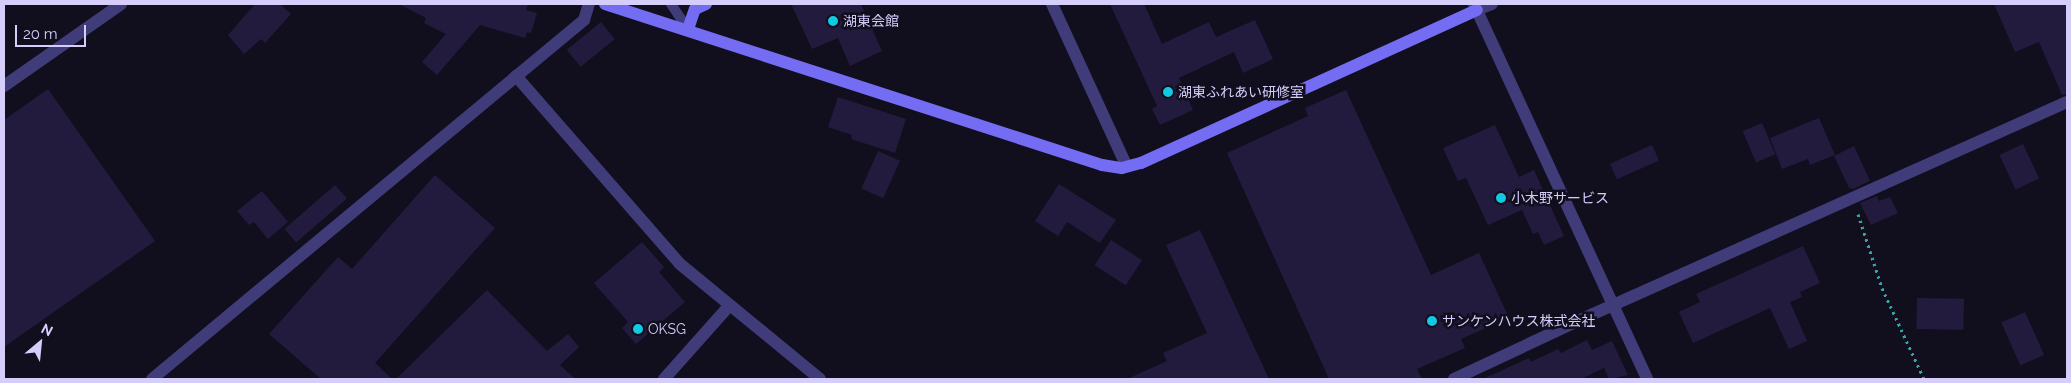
<!DOCTYPE html>
<meta charset="utf-8">
<style>
body{margin:0}
#map{position:relative;width:2071px;height:383px;overflow:hidden;background:#110e1e;font-family:Raleway,"Noto Sans JP",sans-serif}
div>[style]{position:absolute}
.building>*{inset:0;background:#231b3d;transform-origin:0 0}
.path>*{height:3px;margin-top:-1.5px;transform-origin:0;background:repeating-linear-gradient(90deg,#37a7a3 0 2.5px,transparent 0 6.5px)}
.lane>*{height:10px;margin:-5px;padding:0 5px;transform-origin:5px;border-radius:5px;background:#403c79}
.street>*{height:12px;margin:-6px;padding:0 6px;transform-origin:6px;border-radius:6px;background:#403c79}
.secondary>*{height:12px;margin:-6px;padding:0 6px;transform-origin:6px;border-radius:6px;background:#746df4}
.dots>*{width:14px;height:14px;translate:-50% -50%;box-sizing:border-box;border:2px solid #110e1e;border-radius:50%}
span{translate:-50% -50%;white-space:nowrap;text-align:center;line-height:1.15;-webkit-text-stroke:5px #110e1e;paint-order:stroke}
.poi-label{font-size:14px;color:#d5cefb}
.left{translate:0 -50%;text-align:left}
.frame{position:absolute;inset:0;border:5px solid #d5cefb;pointer-events:none}
.north{position:absolute;left:15px;top:318px;width:50px;height:50px;-webkit-text-stroke:4px #110e1e;paint-order:stroke;rotate:28deg;font-size:14px;font-weight:700;line-height:20px;text-align:center;color:#d5cefb}
.north::after{content:'';display:block;margin:auto;width:18px;height:22px;background:#d5cefb;clip-path:polygon(50% 0,100% 100%,50% 72%,0 100%)}
.scale{position:absolute;left:15px;top:25px;width:71px;height:22px;box-sizing:border-box;border:2px solid #d5cefb;border-top:0;padding-left:6px;font-size:15px;line-height:18px;white-space:nowrap;color:#d5cefb;-webkit-text-stroke:4px #110e1e;paint-order:stroke}
</style>
<div id="map">
<div class="building">
<i style="clip-path:polygon(255px 4px,280px 4px,291px 14px,265px 43px,261px 39px,244px 54px,228px 35px)"></i>
<i style="clip-path:polygon(399px 4px,528px 4px,526px 10px,537px 13px,531px 33px,527px 32px,525px 38px,480px 25px,437px 75px,422px 62px,446px 34px,424px 23px,426px 18px)"></i>
<i style="clip-path:polygon(791px 4px,861px 4px,882px 51px,850px 66px,838px 38px,812px 49px)"></i>
<i style="clip-path:polygon(1110px 4px,1144px 4px,1162px 44px,1209px 22px,1216px 37px,1255px 20px,1273px 59px,1243px 73px,1234px 52px,1179px 78px,1193px 110px,1160px 125px,1152px 109px,1157px 106px)"></i>
<i style="clip-path:polygon(1994px 4px,2067px 4px,2067px 94px,2062px 95px,2039px 42px,2015px 52px)"></i>
<i style="left:601px;top:22px;width:22px;height:44px;rotate:51deg"></i>
<i style="clip-path:polygon(48px 89px,155px 241px,4px 347px,4px 120px)"></i>
<i style="clip-path:polygon(1346px 90px,1431px 275px,1479px 253px,1509px 318px,1461px 339px,1465px 348px,1417px 369px,1422px 379px,1329px 379px,1227px 153px,1308px 116px,1305px 108px)"></i>
<i style="clip-path:polygon(838px 97px,906px 119px,895px 153px,851px 139px,852px 135px,828px 127px)"></i>
<i style="clip-path:polygon(1819px 118px,1835px 155px,1810px 165px,1808px 159px,1782px 169px,1770px 138px)"></i>
<i style="left:1762px;top:123px;width:34px;height:21px;rotate:67deg"></i>
<i style="clip-path:polygon(1495px 125px,1519px 177px,1534px 170px,1564px 236px,1544px 245px,1538px 232px,1533px 234px,1522px 210px,1488px 225px,1466px 178px,1458px 181px,1443px 148px)"></i>
<i style="left:2023px;top:144px;width:38px;height:26px;rotate:65deg"></i>
<i style="left:1652px;top:145px;width:17px;height:46px;rotate:66deg"></i>
<i style="clip-path:polygon(1854px 146px,1870px 181px,1853px 189px,1849px 188px,1834px 156px)"></i>
<i style="left:878px;top:151px;width:24px;height:41px;rotate:24deg"></i>
<i style="clip-path:polygon(435px 175px,495px 228px,375px 363px,392px 379px,321px 379px,269px 334px,338px 257px,352px 269px)"></i>
<i style="clip-path:polygon(1059px 184px,1116px 220px,1100px 243px,1067px 222px,1058px 236px,1035px 221px)"></i>
<i style="left:335px;top:185px;width:18px;height:67px;rotate:49deg"></i>
<i style="clip-path:polygon(262px 191px,288px 222px,268px 239px,254px 222px,249px 225px,237px 211px)"></i>
<i style="clip-path:polygon(1877px 196px,1879px 201px,1890px 197px,1898px 213px,1871px 225px,1860px 203px)"></i>
<i style="clip-path:polygon(1200px 230px,1269px 379px,1127px 379px,1167px 361px,1163px 353px,1207px 333px,1166px 245px)"></i>
<i style="left:1111px;top:240px;width:37px;height:30px;rotate:33deg"></i>
<i style="clip-path:polygon(642px 242px,664px 267px,659px 272px,685px 302px,636px 344px,622px 328px,628px 322px,594px 283px)"></i>
<i style="clip-path:polygon(1803px 246px,1820px 283px,1800px 292px,1802px 297px,1790px 302px,1807px 341px,1789px 349px,1770px 308px,1693px 343px,1679px 312px,1700px 302px,1696px 294px)"></i>
<i style="clip-path:polygon(487px 290px,547px 351px,568px 334px,579px 347px,560px 365px,575px 379px,396px 379px)"></i>
<i style="left:1917px;top:298px;width:47px;height:31px;rotate:1deg"></i>
<i style="left:2025px;top:312px;width:47px;height:26px;rotate:66deg"></i>
<i style="clip-path:polygon(1587px 340px,1592px 350px,1612px 341px,1628px 375px,1609px 379px,1604px 368px,1581px 379px,1483px 379px,1529px 358px,1531px 362px,1558px 349px,1561px 353px)"></i>
</div>
<div class="path">
<i style="left:1858px;top:214px;width:78px;rotate:72deg"></i>
<i style="left:1882px;top:288px;width:100px;rotate:65.2deg"></i>
</div>
<div class="lane">
<i style="left:671px;top:4px;width:30px;rotate:56deg"></i>
</div>
<div class="street">
<i style="left:1052px;top:4px;width:179px;rotate:65.3deg"></i>
<i style="left:1474px;top:4px;width:413px;rotate:65.2deg"></i>
<i style="left:1477px;top:10px;width:16px;rotate:-22deg"></i>
<i style="left:516px;top:76px;width:249px;rotate:48.9deg"></i>
<i style="left:680px;top:264px;width:181px;rotate:39.4deg"></i>
<i style="left:4px;top:86px;width:143px;rotate:-35deg"></i>
<i style="left:152px;top:379px;width:562px;rotate:-39.73deg"></i>
<i style="left:584px;top:20px;width:17px;rotate:-73deg"></i>
<i style="left:664px;top:379px;width:99px;rotate:-48.3deg"></i>
<i style="left:1454px;top:379px;width:153px;rotate:-25.1deg"></i>
<i style="left:1593px;top:314px;width:519px;rotate:-24.1deg"></i>
</div>
<div class="secondary">
<i style="left:605px;top:4px;width:522px;rotate:17.95deg"></i>
<i style="left:1102px;top:165px;width:20px;rotate:9deg"></i>
<i style="left:1122px;top:168px;width:20px;rotate:-15deg"></i>
<i style="left:1141px;top:163px;width:369px;rotate:-24.5deg"></i>
<i style="left:688px;top:29px;width:21px;rotate:-71deg"></i>
<i style="left:695px;top:9px;width:12px;rotate:-24deg"></i>
</div>
<div class="dots">
<i style="left:833px;top:21px;background:#12c9e4"></i>
<i style="left:1168px;top:92px;background:#12c9e4"></i>
<i style="left:1501px;top:198px;background:#12c9e4"></i>
<i style="left:1432px;top:321px;background:#12c9e4"></i>
<i style="left:638px;top:329px;background:#12c9e4"></i>
</div>
<div class="poi-label">
<span class="left" style="left:843px;top:21px">湖東会館</span>
<span class="left" style="left:1178px;top:92px">湖東ふれあい研修室</span>
<span class="left" style="left:1511px;top:198px">小木野サービス</span>
<span class="left" style="left:1442px;top:321px">サンケンハウス株式会社</span>
<span class="left" style="left:648px;top:329px">OKSG</span>
</div>
<div class="frame"></div>
<div class="north">N</div>
<div class="scale">20 m</div>
</div>
